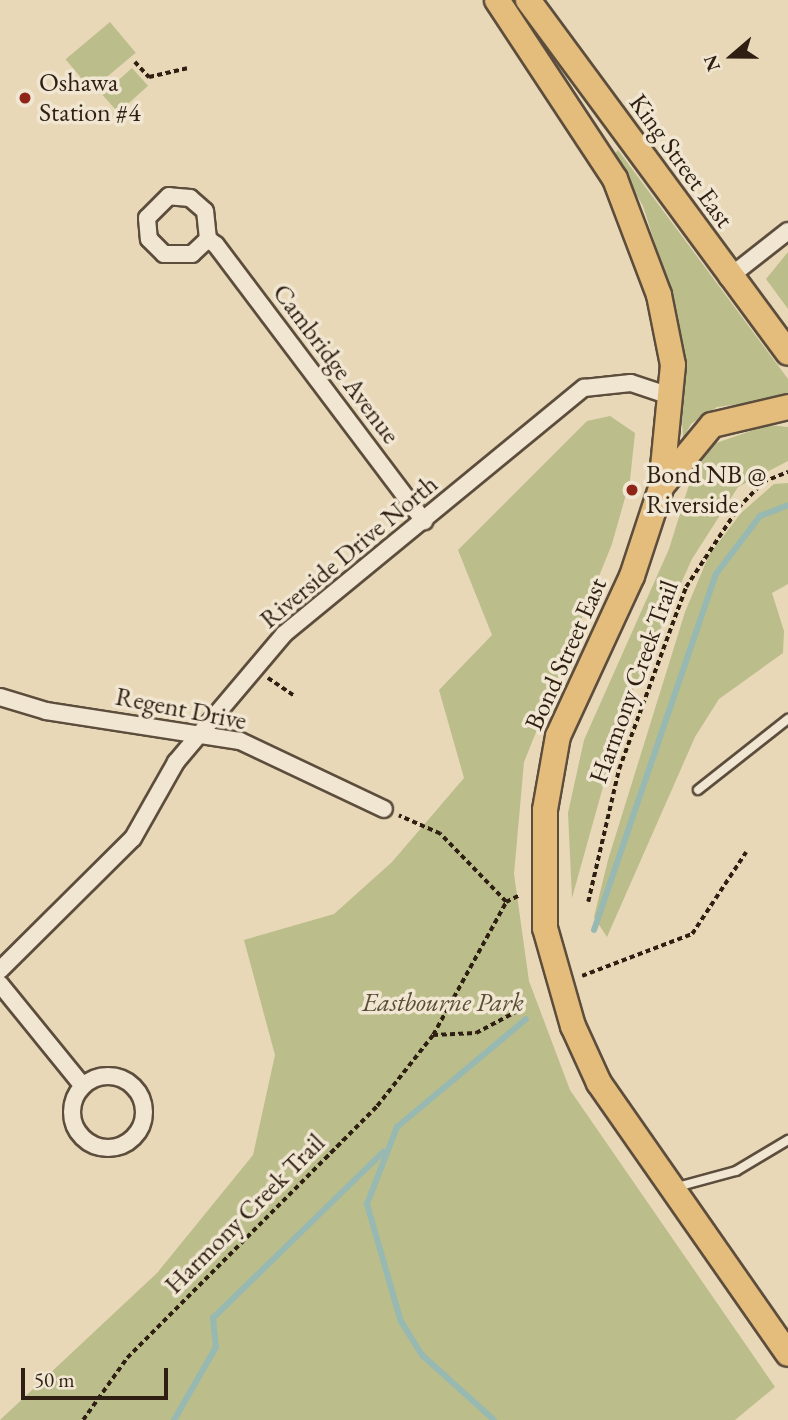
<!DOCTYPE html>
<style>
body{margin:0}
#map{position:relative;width:788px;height:1420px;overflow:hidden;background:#e8d8b8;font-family:"EB Garamond",serif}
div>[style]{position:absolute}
.green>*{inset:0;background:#bbbd8b;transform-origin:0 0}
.stream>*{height:6px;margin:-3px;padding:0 3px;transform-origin:3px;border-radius:3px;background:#97b9b2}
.path>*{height:3.5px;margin-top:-1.75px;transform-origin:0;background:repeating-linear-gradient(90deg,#2e1f12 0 5px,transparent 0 8.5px)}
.roads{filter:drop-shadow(2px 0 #5c4d3c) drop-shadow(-2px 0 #5c4d3c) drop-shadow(0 2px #5c4d3c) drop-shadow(0 -2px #5c4d3c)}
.lane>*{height:8px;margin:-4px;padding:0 4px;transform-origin:4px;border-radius:4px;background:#f0e6d1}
.street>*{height:16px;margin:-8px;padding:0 8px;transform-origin:8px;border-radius:8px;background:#f0e6d1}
.street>.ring{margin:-8px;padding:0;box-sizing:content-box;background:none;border:16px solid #f0e6d1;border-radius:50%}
.primary>*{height:24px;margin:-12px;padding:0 12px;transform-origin:12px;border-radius:12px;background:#e4bc7c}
.dots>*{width:19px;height:19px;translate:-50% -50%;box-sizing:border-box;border:4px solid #f0e6d1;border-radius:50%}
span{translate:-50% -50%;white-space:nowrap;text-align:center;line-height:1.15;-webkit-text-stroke:7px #f0e6d1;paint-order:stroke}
.poi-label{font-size:26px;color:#2e1f12}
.left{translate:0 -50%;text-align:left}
.street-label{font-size:26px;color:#2e1f12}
.park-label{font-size:26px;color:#584e36;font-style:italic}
.north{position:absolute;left:697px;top:21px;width:70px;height:70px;-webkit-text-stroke:5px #f0e6d1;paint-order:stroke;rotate:250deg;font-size:19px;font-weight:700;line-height:28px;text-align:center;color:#2e1f12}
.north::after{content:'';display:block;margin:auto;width:24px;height:32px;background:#2e1f12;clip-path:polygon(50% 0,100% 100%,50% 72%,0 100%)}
.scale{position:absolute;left:21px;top:1368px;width:147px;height:32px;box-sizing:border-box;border:4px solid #2e1f12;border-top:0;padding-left:9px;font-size:21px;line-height:24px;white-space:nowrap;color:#2e1f12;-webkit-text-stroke:5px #f0e6d1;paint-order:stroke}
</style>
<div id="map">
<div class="green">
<i style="left:110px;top:22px;width:40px;height:58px;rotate:50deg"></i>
<i style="left:132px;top:68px;width:24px;height:40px;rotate:48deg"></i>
<i style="clip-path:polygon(618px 150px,788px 379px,788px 398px,717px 407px,691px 424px,683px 439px,677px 312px,643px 206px,614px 155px)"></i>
<i style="clip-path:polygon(788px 252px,788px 309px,766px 279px)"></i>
<i style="clip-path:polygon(610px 416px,635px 433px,630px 480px,612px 544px,524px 762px,514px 874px,529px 981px,570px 1090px,775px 1387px,735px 1420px,0 1420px,157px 1273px,253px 1155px,275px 1055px,244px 940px,334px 914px,392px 862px,464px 778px,439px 690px,492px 635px,458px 550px,587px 421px)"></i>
<i style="clip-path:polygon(768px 425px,788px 427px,788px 461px,738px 487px,692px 559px,625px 708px,572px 898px,568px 813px,584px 740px,669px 549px,697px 459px,716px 443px)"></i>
<i style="clip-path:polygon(788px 483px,788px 584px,772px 593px,784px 631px,783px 653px,719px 699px,695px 737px,607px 937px,594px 917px,608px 860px,685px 612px,709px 555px,741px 513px,774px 484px)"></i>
</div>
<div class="stream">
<i style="left:594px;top:930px;width:376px;rotate:-71.1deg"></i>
<i style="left:716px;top:574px;width:73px;rotate:-52.8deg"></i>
<i style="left:760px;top:516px;width:30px;rotate:-21deg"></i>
<i style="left:174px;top:1420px;width:84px;rotate:-60.1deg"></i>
<i style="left:216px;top:1347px;width:29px;rotate:-96deg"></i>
<i style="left:213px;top:1318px;width:238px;rotate:-44.3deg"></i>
<i style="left:494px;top:1420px;width:97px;rotate:-137.9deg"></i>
<i style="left:422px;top:1355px;width:39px;rotate:-122deg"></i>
<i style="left:401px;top:1322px;width:123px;rotate:-106.1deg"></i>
<i style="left:367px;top:1204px;width:83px;rotate:-68.7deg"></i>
<i style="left:397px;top:1127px;width:168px;rotate:-39.9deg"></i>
</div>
<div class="path">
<i style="left:135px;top:62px;width:21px;rotate:47deg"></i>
<i style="left:149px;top:77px;width:39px;rotate:-13deg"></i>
<i style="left:268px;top:678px;width:32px;rotate:34deg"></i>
<i style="left:506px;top:902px;width:16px;rotate:-27deg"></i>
<i style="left:588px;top:902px;width:137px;rotate:-76.9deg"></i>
<i style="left:619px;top:769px;width:194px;rotate:-69.8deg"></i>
<i style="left:686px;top:587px;width:95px;rotate:-56.6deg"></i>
<i style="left:738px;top:508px;width:36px;rotate:-46deg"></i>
<i style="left:763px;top:482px;width:27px;rotate:-22deg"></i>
<i style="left:582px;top:976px;width:118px;rotate:-20.9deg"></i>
<i style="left:692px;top:934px;width:98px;rotate:-56.6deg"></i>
<i style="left:433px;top:1035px;width:43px;rotate:-2.7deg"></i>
<i style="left:476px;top:1033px;width:53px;rotate:-28deg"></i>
<i style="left:83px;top:1420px;width:76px;rotate:-54.6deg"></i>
<i style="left:127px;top:1358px;width:355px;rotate:-45.2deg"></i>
<i style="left:377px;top:1106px;width:90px;rotate:-51.7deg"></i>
<i style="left:433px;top:1035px;width:152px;rotate:-61.2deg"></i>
<i style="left:506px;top:902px;width:95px;rotate:-134.1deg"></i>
<i style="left:440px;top:834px;width:45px;rotate:-156.3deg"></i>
</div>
<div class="roads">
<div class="lane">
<i style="left:698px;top:790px;width:115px;rotate:-38.3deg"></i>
<i style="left:677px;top:1187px;width:61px;rotate:-15.2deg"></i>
<i style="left:736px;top:1171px;width:61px;rotate:-30.8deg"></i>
</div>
<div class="street">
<i style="left:208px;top:239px;width:28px;rotate:-96deg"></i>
<i style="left:205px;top:211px;width:20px;rotate:-139deg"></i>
<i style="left:190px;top:198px;width:21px;rotate:-175deg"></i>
<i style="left:169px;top:196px;width:31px;rotate:135deg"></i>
<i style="left:147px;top:218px;width:21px;rotate:85deg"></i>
<i style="left:149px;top:239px;width:21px;rotate:45deg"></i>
<i style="left:164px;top:254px;width:28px"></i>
<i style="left:192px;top:254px;width:22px;rotate:-43deg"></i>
<i style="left:208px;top:239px;width:10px;rotate:37deg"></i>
<i style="left:216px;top:245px;width:346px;rotate:53deg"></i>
<i style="left:728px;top:278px;width:76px;rotate:-38.1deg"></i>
<i style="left:0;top:697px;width:48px;rotate:16.9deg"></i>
<i style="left:46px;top:711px;width:196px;rotate:8.8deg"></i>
<i style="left:240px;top:741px;width:159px;rotate:25.3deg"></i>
<i style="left:0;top:970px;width:187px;rotate:-44.8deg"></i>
<i style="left:133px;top:838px;width:87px;rotate:-60.5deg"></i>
<i style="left:176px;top:762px;width:167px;rotate:-49.8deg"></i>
<i style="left:284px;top:634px;width:388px;rotate:-39.4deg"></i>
<i style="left:584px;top:388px;width:47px;rotate:-6.1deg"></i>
<i style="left:631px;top:383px;width:44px;rotate:18.4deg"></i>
<i style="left:0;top:984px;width:130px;rotate:50.9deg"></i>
<i class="ring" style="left:72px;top:1076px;width:56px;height:56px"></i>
</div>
<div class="primary">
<i style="left:497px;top:0;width:214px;rotate:56.6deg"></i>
<i style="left:615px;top:179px;width:124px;rotate:69.2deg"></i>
<i style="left:659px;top:295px;width:71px;rotate:78.7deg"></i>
<i style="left:673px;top:365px;width:124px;rotate:95.6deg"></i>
<i style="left:661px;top:488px;width:93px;rotate:108.2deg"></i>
<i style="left:632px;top:576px;width:176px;rotate:114.8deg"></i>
<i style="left:558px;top:736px;width:75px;rotate:100deg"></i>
<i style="left:545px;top:810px;width:118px;rotate:90deg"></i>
<i style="left:545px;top:928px;width:102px;rotate:74.1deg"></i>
<i style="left:573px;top:1026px;width:63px;rotate:65.5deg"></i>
<i style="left:599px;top:1083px;width:330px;rotate:55.1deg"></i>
<i style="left:528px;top:0;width:438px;rotate:53.6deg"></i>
<i style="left:665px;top:482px;width:74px;rotate:-50.5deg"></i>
<i style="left:712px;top:425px;width:78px;rotate:-13.3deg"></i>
</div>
</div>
<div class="dots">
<i style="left:25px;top:98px;background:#8f2418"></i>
<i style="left:632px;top:490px;background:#8f2418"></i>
</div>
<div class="poi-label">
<span class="left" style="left:39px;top:98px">Oshawa<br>Station #4</span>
<span class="left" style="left:646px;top:490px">Bond NB @<br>Riverside</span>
</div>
<div class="street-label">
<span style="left:681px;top:161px;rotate:54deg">King Street East</span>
<span style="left:336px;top:364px;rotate:53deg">Cambridge Avenue</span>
<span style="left:349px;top:552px;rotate:-40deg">Riverside Drive North</span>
<span style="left:566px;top:654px;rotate:-66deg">Bond Street East</span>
<span style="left:634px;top:682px;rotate:-70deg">Harmony Creek Trail</span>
<span style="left:181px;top:709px;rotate:11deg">Regent Drive</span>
<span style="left:245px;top:1214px;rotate:-45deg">Harmony Creek Trail</span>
</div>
<div class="park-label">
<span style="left:443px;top:1003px">Eastbourne Park</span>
</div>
<div class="north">N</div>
<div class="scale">50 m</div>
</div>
